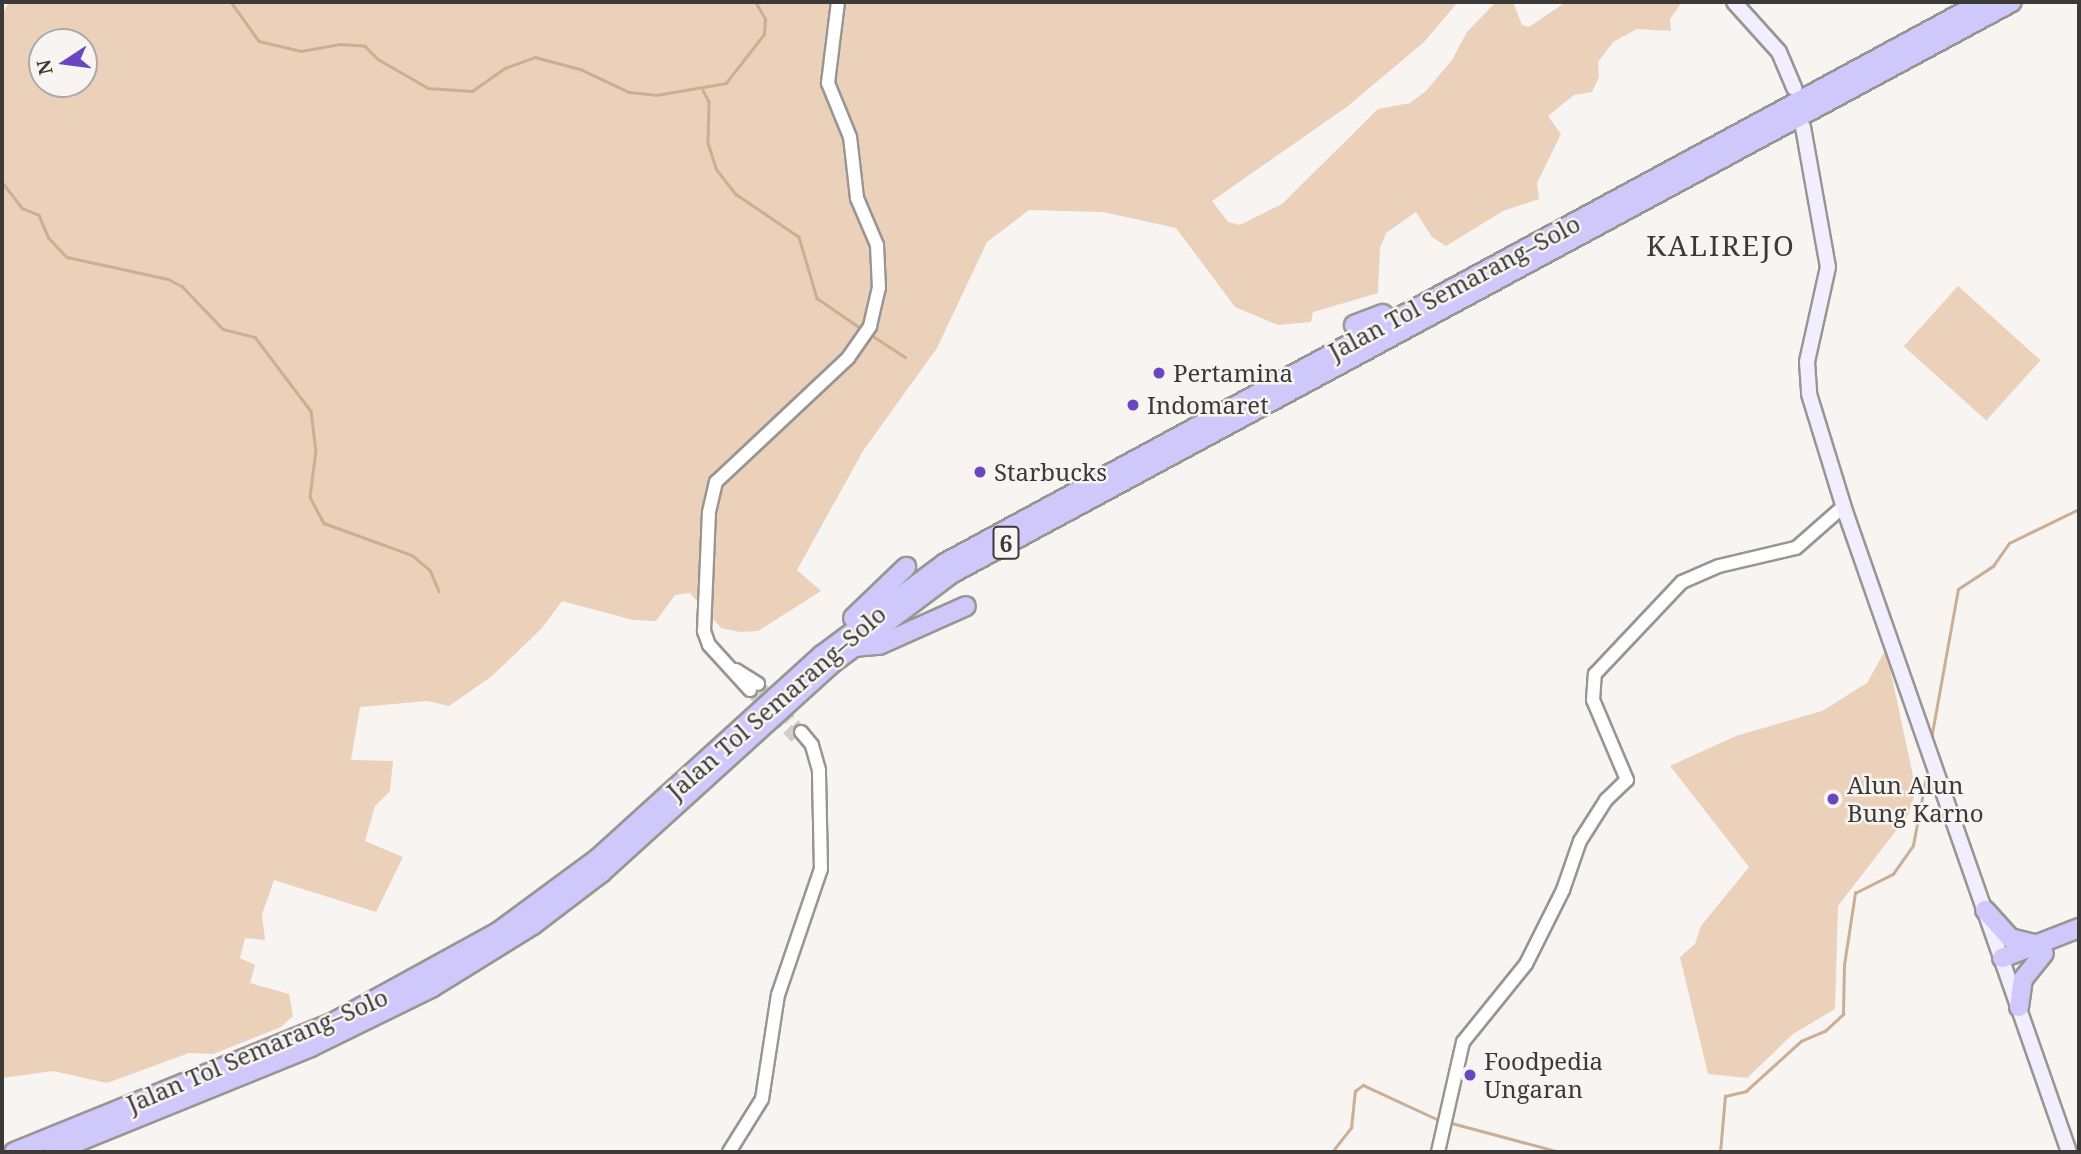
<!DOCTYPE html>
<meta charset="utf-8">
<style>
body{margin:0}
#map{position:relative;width:2081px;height:1154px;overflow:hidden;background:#f7f4f1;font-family:"Noto Serif",serif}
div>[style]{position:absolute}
.green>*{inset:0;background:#ebd0ba;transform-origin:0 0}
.stream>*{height:2.5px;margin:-1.25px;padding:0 1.25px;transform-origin:1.25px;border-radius:1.25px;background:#caae96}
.tertiary-tunnel>*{height:12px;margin-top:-6px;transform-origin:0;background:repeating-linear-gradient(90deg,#d1cfcc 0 12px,transparent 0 18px)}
.roads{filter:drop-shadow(2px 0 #989593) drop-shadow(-2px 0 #989593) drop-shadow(0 2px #989593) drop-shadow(0 -2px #989593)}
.tertiary>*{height:12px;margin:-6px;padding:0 6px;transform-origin:6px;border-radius:6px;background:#fff}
.secondary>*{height:14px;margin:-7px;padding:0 7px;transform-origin:7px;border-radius:7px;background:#f1eefe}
.motorway>*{height:18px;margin:-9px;padding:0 9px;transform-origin:9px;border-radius:9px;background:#cfc8fa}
.dots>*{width:19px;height:19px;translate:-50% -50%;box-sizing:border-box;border:4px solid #f7f4f1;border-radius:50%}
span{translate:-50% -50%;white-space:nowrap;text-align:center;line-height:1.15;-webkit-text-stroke:5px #f7f4f1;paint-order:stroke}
.shield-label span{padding:2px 5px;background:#f7f4f1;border:2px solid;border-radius:5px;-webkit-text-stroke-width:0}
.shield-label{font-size:23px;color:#3b3a39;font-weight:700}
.street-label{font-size:24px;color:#3b3a39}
.poi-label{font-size:24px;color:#3b3a39}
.left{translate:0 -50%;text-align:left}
.quarter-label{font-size:28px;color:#3b3a39;letter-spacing:2px}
.frame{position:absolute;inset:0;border:4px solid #3b3a39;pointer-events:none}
.north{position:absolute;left:28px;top:28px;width:70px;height:70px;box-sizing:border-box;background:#f7f4f1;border:2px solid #acaaa7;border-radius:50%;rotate:257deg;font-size:19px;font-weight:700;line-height:28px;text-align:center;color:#3b3a39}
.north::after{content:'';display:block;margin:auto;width:24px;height:32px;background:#6a47c0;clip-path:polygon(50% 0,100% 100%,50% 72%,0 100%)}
</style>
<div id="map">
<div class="green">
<i style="clip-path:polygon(evenodd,9px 2px,1458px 2px,1424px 42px,1348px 106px,1212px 201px,1228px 222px,1240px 225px,1282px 204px,1378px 109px,1410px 103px,1426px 91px,1452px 60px,1467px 32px,1496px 2px,1513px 2px,1522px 25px,1529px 27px,1566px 2px,1682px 2px,1670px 19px,1671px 31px,1637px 29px,1613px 42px,1598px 62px,1599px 77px,1592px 92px,1574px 95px,1548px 116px,1561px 134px,1537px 183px,1539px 199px,1503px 211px,1446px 246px,1432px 237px,1416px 212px,1386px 233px,1380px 248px,1378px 293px,1313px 312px,1311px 322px,1278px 325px,1235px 307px,1176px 228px,1103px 212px,1029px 210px,987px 242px,937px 348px,863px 451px,797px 570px,821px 591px,758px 631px,740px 632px,721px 628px,690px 593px,675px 595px,656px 621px,633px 620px,562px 601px,541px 629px,492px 676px,449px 706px,427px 701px,360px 707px,351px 760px,393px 761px,390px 791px,375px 806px,365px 841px,403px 857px,376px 912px,274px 880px,262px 914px,265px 940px,245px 938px,240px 958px,255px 965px,250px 983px,289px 994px,293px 1016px,281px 1027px,213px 1054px,189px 1053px,107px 1083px,53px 1071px,2px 1078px,2px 15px,9px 2px,42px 42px,84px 42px,84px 84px,42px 84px,42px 42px)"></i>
<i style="left:1958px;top:286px;width:111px;height:81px;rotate:42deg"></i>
<i style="clip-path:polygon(1886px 649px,1916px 790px,1908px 815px,1838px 906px,1835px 1009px,1793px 1034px,1747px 1078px,1708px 1074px,1680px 957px,1695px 944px,1701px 926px,1749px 867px,1670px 766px,1736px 736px,1822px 711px,1867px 683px)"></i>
</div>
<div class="stream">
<i style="left:231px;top:2px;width:48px;rotate:54.3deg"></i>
<i style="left:259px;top:41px;width:43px;rotate:13.4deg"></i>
<i style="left:301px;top:51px;width:39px;rotate:-10deg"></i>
<i style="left:339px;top:44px;width:26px;rotate:4deg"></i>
<i style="left:365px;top:46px;width:18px;rotate:45deg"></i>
<i style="left:378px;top:59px;width:58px;rotate:30.1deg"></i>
<i style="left:428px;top:88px;width:44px;rotate:3.9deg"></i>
<i style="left:472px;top:91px;width:40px;rotate:-34.9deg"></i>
<i style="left:505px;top:68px;width:32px;rotate:-20deg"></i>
<i style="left:535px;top:57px;width:47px;rotate:14.9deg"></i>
<i style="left:580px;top:69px;width:54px;rotate:25.1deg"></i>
<i style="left:629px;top:92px;width:27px;rotate:6deg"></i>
<i style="left:656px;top:95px;width:71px;rotate:-9.7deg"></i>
<i style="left:726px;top:83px;width:62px;rotate:-52.2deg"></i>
<i style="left:764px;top:34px;width:15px;rotate:-86deg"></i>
<i style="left:765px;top:19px;width:20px;rotate:-120deg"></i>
<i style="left:703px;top:90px;width:13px;rotate:63deg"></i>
<i style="left:709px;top:102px;width:41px;rotate:91.4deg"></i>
<i style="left:708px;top:143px;width:28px;rotate:72deg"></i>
<i style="left:717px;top:170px;width:31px;rotate:52deg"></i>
<i style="left:736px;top:194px;width:76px;rotate:34.3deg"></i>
<i style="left:799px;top:237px;width:64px;rotate:73.6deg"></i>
<i style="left:817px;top:298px;width:55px;rotate:34.6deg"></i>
<i style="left:2px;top:182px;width:33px;rotate:52deg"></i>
<i style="left:22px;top:208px;width:18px;rotate:22deg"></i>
<i style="left:39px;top:215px;width:25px;rotate:67deg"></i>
<i style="left:49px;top:238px;width:26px;rotate:47deg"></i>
<i style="left:67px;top:257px;width:103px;rotate:12.3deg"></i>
<i style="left:168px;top:279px;width:16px;rotate:27deg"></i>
<i style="left:182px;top:286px;width:59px;rotate:46.4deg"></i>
<i style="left:223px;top:329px;width:33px;rotate:14deg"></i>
<i style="left:255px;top:337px;width:93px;rotate:52.9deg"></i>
<i style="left:311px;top:411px;width:39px;rotate:83deg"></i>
<i style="left:316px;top:450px;width:47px;rotate:97.3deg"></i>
<i style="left:310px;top:497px;width:30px;rotate:62deg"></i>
<i style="left:324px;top:523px;width:94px;rotate:20deg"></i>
<i style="left:412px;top:555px;width:23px;rotate:40deg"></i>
<i style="left:430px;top:570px;width:23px;rotate:67deg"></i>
<i style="left:870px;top:334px;width:42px;rotate:33.3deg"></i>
<i style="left:1931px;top:739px;width:152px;rotate:-79.8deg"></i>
<i style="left:1958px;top:589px;width:42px;rotate:-33.3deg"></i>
<i style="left:1993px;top:566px;width:28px;rotate:-55deg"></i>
<i style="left:2009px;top:543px;width:78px;rotate:-25.9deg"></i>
<i style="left:1448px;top:1122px;width:116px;rotate:15deg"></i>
<i style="left:1332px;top:1152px;width:31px;rotate:-52deg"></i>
<i style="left:1351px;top:1128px;width:37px;rotate:-84deg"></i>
<i style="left:1355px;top:1091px;width:10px;rotate:-37deg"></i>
<i style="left:1363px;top:1085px;width:86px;rotate:24.8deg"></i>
<i style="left:1720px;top:1152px;width:56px;rotate:-84.9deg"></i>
<i style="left:1725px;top:1096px;width:22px;rotate:-13deg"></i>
<i style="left:1746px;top:1091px;width:74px;rotate:-42.3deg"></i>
<i style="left:1801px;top:1041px;width:26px;rotate:-23deg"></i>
<i style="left:1825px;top:1031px;width:25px;rotate:-43deg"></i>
<i style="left:1843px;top:1014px;width:49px;rotate:-88.8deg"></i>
<i style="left:1844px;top:965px;width:73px;rotate:-81.3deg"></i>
<i style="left:1855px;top:893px;width:42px;rotate:-26.6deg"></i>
<i style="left:1893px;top:874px;width:35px;rotate:-55deg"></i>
<i style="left:1913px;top:845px;width:79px;rotate:-79.1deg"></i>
</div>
<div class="tertiary-tunnel">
<i style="left:758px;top:684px;width:64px;rotate:48.1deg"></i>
<i style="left:750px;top:690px;width:66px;rotate:46.2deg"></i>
</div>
<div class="roads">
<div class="tertiary">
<i style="left:736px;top:670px;width:26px;rotate:32deg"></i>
<i style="left:750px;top:690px;width:61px;rotate:-132.3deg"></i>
<i style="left:709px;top:645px;width:15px;rotate:-110deg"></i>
<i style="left:704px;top:631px;width:119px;rotate:-87.6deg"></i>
<i style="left:709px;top:512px;width:31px;rotate:-77deg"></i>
<i style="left:716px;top:482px;width:181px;rotate:-43.2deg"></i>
<i style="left:848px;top:358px;width:39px;rotate:-55deg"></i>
<i style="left:870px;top:326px;width:39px;rotate:-77deg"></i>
<i style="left:879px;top:288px;width:43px;rotate:-92.7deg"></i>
<i style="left:877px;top:245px;width:51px;rotate:-113.1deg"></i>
<i style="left:857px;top:198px;width:61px;rotate:-96.5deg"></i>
<i style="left:850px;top:137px;width:58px;rotate:-112.2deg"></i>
<i style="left:828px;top:83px;width:82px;rotate:-83deg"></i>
<i style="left:729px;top:1152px;width:62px;rotate:-58.1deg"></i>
<i style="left:762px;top:1099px;width:105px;rotate:-81.3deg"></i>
<i style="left:778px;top:995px;width:133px;rotate:-71.2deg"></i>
<i style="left:821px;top:869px;width:99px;rotate:-91.2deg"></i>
<i style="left:819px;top:770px;width:26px;rotate:-106deg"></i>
<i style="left:812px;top:745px;width:17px;rotate:-130deg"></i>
<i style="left:1438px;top:1152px;width:113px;rotate:-77.2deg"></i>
<i style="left:1463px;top:1042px;width:100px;rotate:-51.1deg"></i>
<i style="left:1526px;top:964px;width:83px;rotate:-63.4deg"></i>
<i style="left:1563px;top:890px;width:52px;rotate:-70.9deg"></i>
<i style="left:1580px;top:841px;width:49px;rotate:-57.6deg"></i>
<i style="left:1606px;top:800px;width:29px;rotate:-44deg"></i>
<i style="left:1627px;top:780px;width:87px;rotate:-113deg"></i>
<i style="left:1593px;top:700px;width:26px;rotate:-86deg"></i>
<i style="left:1595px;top:674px;width:127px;rotate:-46.6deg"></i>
<i style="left:1682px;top:582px;width:40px;rotate:-23.4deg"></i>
<i style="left:1719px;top:566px;width:79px;rotate:-13.2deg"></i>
<i style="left:1796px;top:548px;width:64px;rotate:-41.2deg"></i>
</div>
<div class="secondary">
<i style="left:1734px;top:2px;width:67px;rotate:48deg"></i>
<i style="left:1779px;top:52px;width:39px;rotate:67deg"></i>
<i style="left:1803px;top:127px;width:142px;rotate:79.9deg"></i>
<i style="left:1828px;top:267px;width:97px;rotate:102.5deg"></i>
<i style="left:1807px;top:362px;width:32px;rotate:86deg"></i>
<i style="left:1809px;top:394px;width:126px;rotate:72.9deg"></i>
<i style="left:1846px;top:514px;width:676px;rotate:70.73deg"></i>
</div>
<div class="motorway">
<i style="left:1354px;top:325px;width:31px;rotate:-21deg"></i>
<i style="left:853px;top:618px;width:74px;rotate:-43.9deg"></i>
<i style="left:854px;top:647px;width:25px;rotate:-5deg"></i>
<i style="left:879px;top:645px;width:95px;rotate:-24.1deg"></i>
<i style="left:1985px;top:910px;width:38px;rotate:48deg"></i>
<i style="left:2010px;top:938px;width:29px;rotate:14deg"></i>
<i style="left:2002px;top:958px;width:83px;rotate:-21.3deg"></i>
<i style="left:2019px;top:1007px;width:28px;rotate:-82deg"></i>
<i style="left:2023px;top:979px;width:33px;rotate:-51deg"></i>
<i style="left:14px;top:1152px;width:348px;rotate:-22.1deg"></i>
<i style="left:336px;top:1021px;width:185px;rotate:-28.8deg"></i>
<i style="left:498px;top:932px;width:123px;rotate:-36.4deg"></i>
<i style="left:597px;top:859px;width:304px;rotate:-42.2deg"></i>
<i style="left:822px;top:655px;width:154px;rotate:-36.8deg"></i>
<i style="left:945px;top:563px;width:1179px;rotate:-28.41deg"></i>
<i style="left:53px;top:1152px;width:279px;rotate:-22.1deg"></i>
<i style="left:311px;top:1047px;width:134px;rotate:-26.2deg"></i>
<i style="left:431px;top:988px;width:120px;rotate:-31.7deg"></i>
<i style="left:533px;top:925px;width:86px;rotate:-37.4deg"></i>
<i style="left:601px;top:873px;width:308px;rotate:-42.2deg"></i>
<i style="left:829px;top:666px;width:153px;rotate:-37deg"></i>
<i style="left:951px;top:574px;width:1205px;rotate:-28.33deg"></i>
</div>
</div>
<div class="dots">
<i style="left:1159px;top:373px;background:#6a47c0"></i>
<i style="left:1133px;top:405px;background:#6a47c0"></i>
<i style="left:980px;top:472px;background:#6a47c0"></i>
<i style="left:1833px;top:799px;background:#6a47c0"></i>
<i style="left:1470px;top:1075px;background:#6a47c0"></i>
</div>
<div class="shield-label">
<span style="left:1006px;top:543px">6</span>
</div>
<div class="street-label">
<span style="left:1454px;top:287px;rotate:-28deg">Jalan Tol Semarang–Solo</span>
<span style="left:776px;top:702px;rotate:-41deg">Jalan Tol Semarang–Solo</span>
<span style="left:257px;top:1050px;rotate:-23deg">Jalan Tol Semarang–Solo</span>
</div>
<div class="poi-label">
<span class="left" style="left:1173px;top:373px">Pertamina</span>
<span class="left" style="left:1147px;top:405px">Indomaret</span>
<span class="left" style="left:994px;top:472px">Starbucks</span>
<span class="left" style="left:1847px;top:799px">Alun Alun<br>Bung Karno</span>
<span class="left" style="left:1484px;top:1075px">Foodpedia<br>Ungaran</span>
</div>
<div class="quarter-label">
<span style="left:1721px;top:245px">KALIREJO</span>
</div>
<div class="frame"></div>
<div class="north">N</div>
</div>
